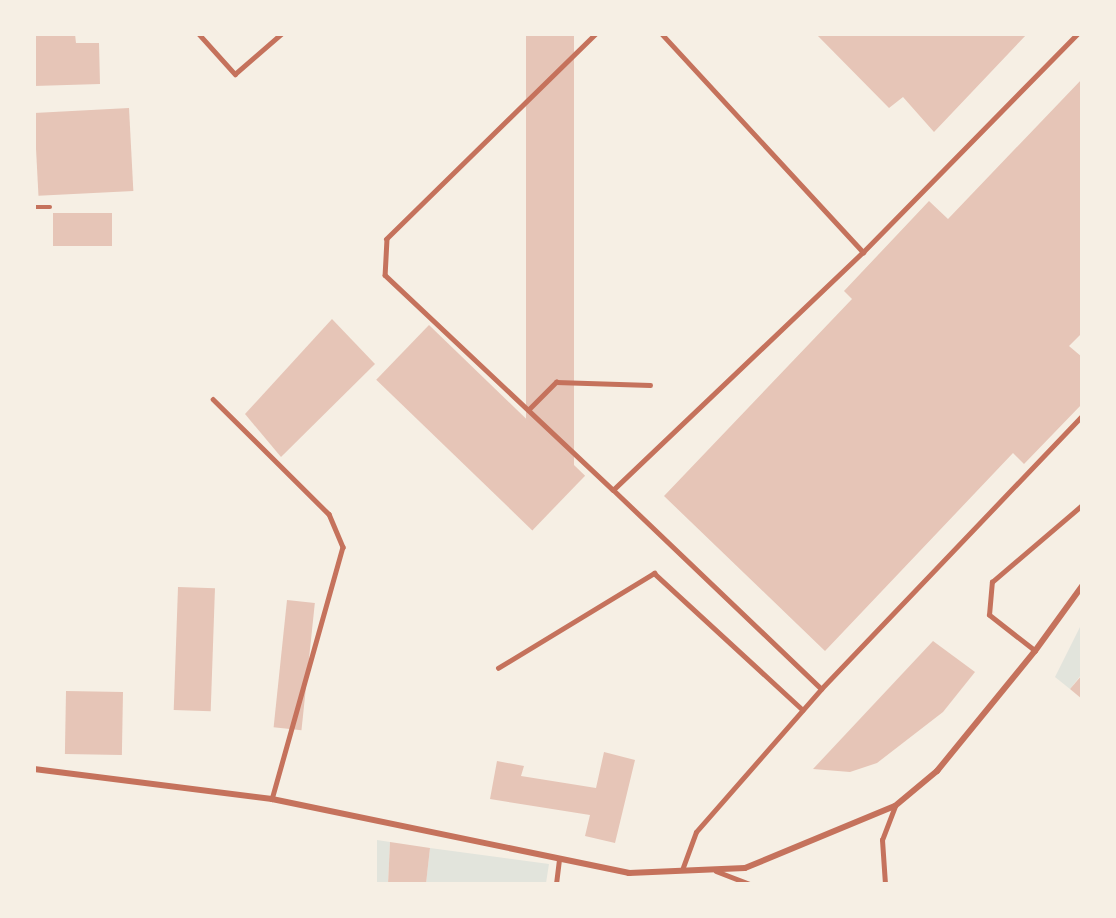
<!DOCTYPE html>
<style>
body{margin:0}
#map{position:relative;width:1116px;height:918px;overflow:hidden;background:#f6efe4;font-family:Lato,sans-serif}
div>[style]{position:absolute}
.green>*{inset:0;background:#e2e4dc}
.building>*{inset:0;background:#e6c5b7;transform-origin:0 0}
.service>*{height:4.5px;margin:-2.25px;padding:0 2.25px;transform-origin:2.25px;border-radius:2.25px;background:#c5725c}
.minor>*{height:6px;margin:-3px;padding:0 3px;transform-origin:3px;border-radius:3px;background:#c5725c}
span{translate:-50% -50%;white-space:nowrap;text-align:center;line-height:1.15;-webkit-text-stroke:4.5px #f6efe4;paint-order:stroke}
.frame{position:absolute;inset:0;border:36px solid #f6efe4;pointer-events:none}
</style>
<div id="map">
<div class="green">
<i style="clip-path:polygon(1081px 625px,1081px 675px,1070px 689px,1055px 677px)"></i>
<i style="clip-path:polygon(377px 840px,390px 842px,388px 883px,377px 884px)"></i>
<i style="clip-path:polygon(430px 848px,549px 864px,546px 883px,426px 884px)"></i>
</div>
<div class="building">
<i style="clip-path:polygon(34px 34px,75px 34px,76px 43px,99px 43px,100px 84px,34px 86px)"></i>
<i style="left:526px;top:34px;width:48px;height:449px"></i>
<i style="clip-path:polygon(816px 34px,1027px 34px,934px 132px,903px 97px,889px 108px)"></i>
<i style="clip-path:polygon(1082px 79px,1082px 333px,1069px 346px,1082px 357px,1082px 404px,1024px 464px,1013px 453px,825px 651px,664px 496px,852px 299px,844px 291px,929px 201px,948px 219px)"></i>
<i style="left:129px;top:108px;width:83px;height:95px;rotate:87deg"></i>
<i style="left:112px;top:213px;width:33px;height:59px;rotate:90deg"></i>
<i style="clip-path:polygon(332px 319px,375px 364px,281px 457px,245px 414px)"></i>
<i style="left:429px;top:325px;width:217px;height:76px;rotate:44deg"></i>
<i style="left:178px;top:587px;width:37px;height:123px;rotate:2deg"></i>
<i style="left:287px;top:600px;width:28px;height:128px;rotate:6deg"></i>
<i style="clip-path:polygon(933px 641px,975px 672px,943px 712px,877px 763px,850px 772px,813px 769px)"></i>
<i style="clip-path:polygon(1082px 675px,1082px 699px,1070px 689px)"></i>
<i style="left:66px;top:691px;width:57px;height:63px;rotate:1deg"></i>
<i style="clip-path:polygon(604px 752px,635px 760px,615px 843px,585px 836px,590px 815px,490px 799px,497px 761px,524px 766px,521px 776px,596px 788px)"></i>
<i style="clip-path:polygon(390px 842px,430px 848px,426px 884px,388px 884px)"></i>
</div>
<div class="service">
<i style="left:199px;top:34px;width:54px;rotate:48deg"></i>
<i style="left:235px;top:74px;width:61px;rotate:-41deg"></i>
<i style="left:596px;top:34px;width:293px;rotate:135.6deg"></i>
<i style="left:387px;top:239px;width:36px;rotate:93deg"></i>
<i style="left:385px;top:275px;width:313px;rotate:43.3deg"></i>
<i style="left:662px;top:34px;width:297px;rotate:47.3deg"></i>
<i style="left:34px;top:207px;width:16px"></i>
<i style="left:213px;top:399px;width:163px;rotate:44.8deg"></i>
<i style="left:329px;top:514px;width:36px;rotate:67deg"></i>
<i style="left:343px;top:547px;width:262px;rotate:105.7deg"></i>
<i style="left:528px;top:410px;width:40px;rotate:-45deg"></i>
<i style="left:556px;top:382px;width:94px;rotate:1.8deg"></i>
<i style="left:1035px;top:651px;width:58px;rotate:-142deg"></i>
<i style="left:989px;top:615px;width:33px;rotate:-85deg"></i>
<i style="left:992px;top:582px;width:118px;rotate:-40.5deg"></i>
<i style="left:498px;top:668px;width:183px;rotate:-31.3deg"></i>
<i style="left:654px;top:573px;width:202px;rotate:42.6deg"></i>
<i style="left:821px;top:689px;width:288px;rotate:-136.3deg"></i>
<i style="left:613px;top:490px;width:345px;rotate:-43.6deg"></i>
<i style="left:863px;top:252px;width:305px;rotate:-45.5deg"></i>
<i style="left:682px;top:870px;width:40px;rotate:-69.8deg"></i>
<i style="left:696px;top:832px;width:190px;rotate:-48.8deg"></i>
<i style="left:821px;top:689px;width:378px;rotate:-46.3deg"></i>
<i style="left:716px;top:871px;width:36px;rotate:21deg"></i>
<i style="left:556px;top:884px;width:25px;rotate:-83deg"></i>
<i style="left:885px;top:884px;width:44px;rotate:-93.9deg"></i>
<i style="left:882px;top:840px;width:36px;rotate:-69deg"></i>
</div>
<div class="minor">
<i style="left:34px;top:769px;width:240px;rotate:7.2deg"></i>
<i style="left:272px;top:799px;width:365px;rotate:11.7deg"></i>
<i style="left:629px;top:873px;width:116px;rotate:-2.5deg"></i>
<i style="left:745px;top:868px;width:162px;rotate:-22.5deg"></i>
<i style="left:895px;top:806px;width:55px;rotate:-39.8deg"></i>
<i style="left:937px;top:771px;width:155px;rotate:-50.8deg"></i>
<i style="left:1035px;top:651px;width:80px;rotate:-54.1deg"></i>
</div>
<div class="frame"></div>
</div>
